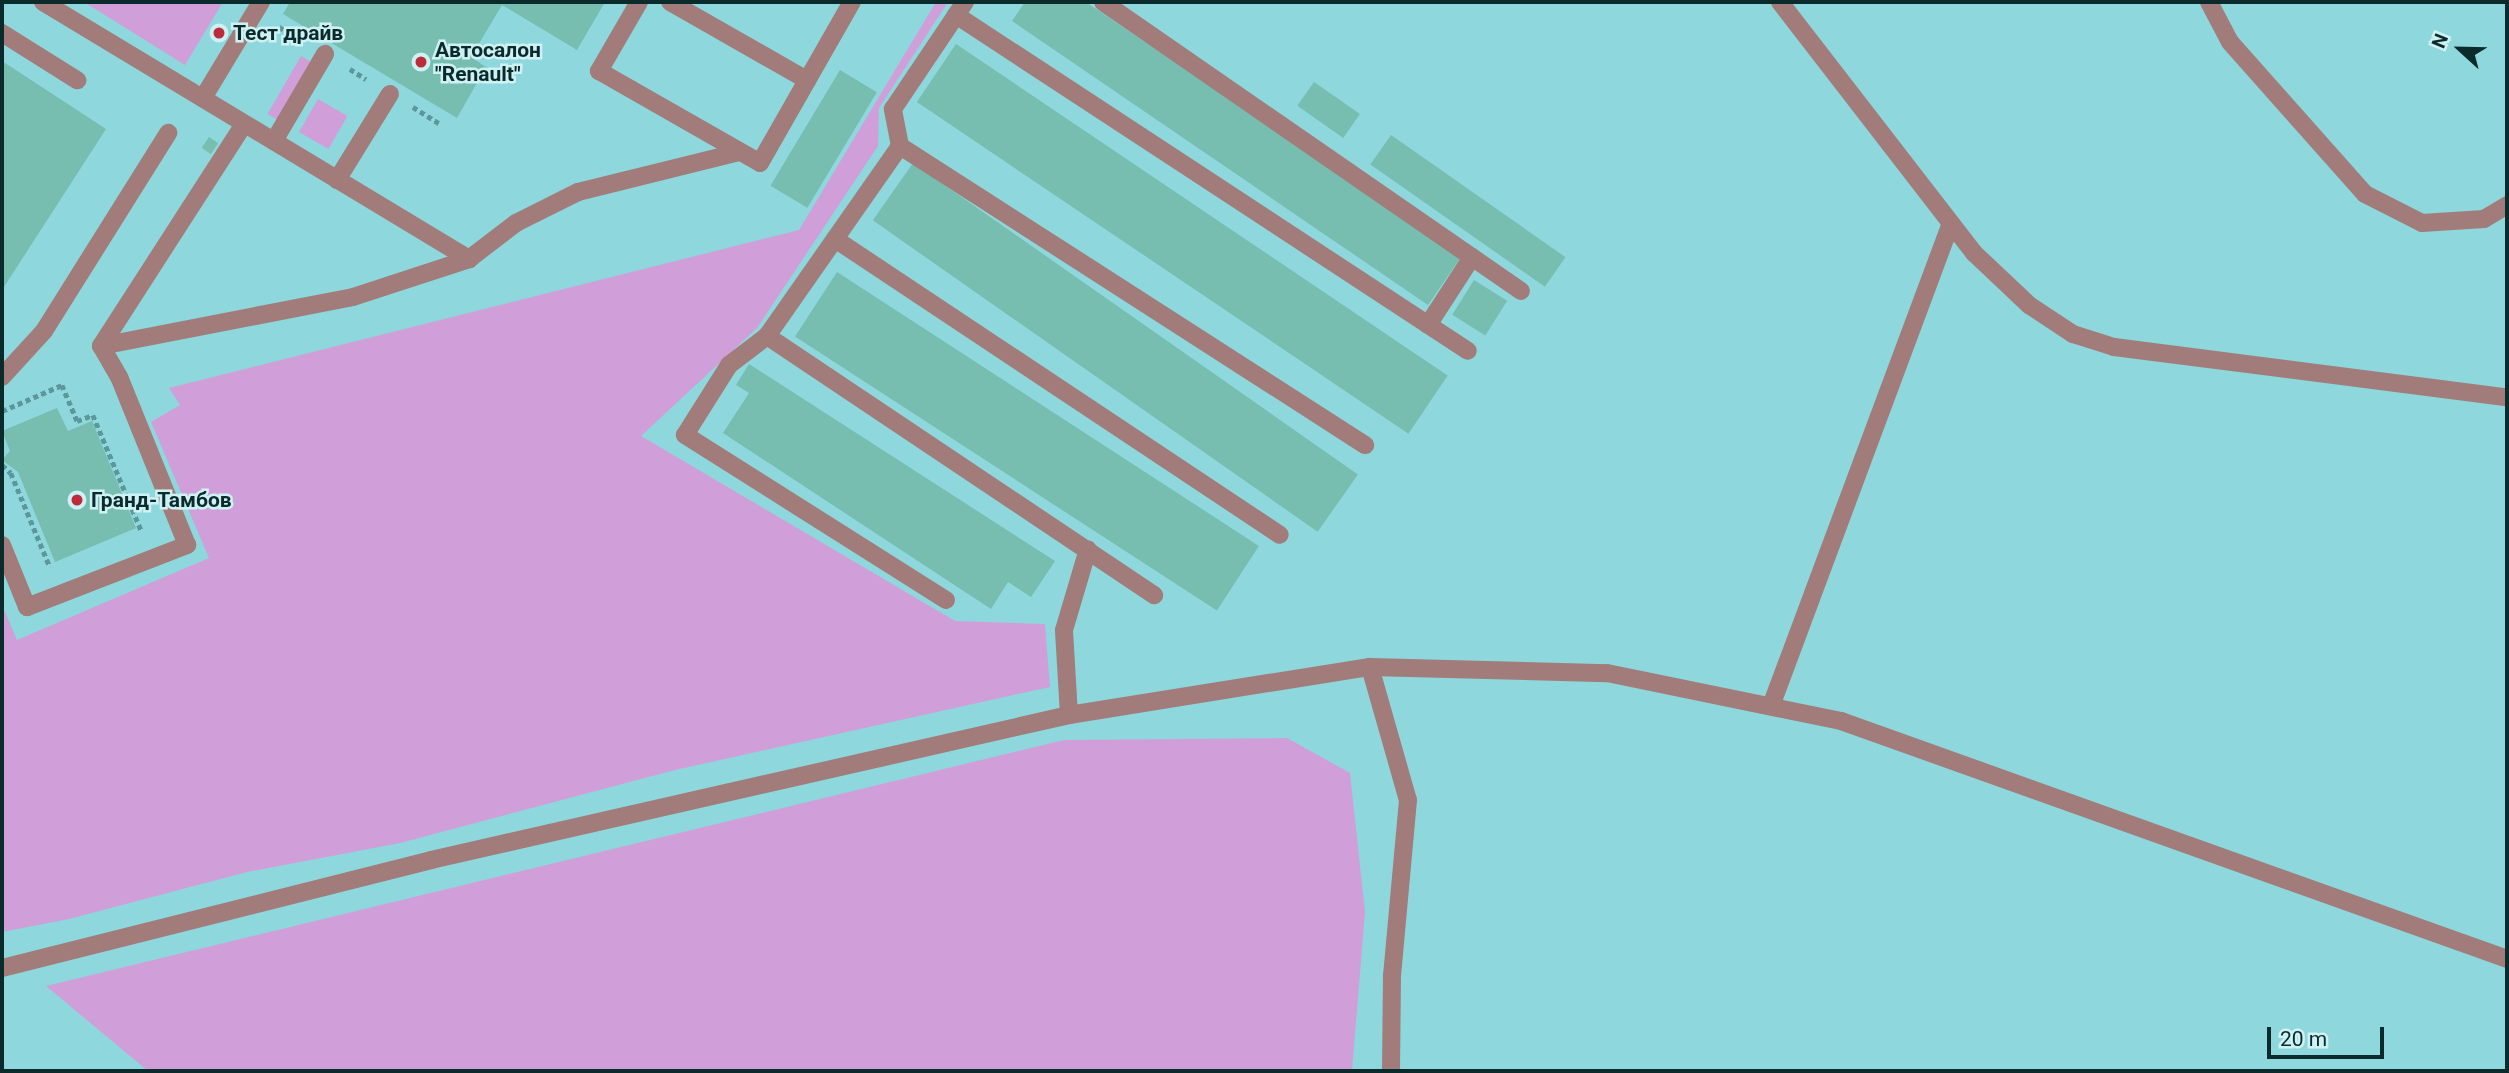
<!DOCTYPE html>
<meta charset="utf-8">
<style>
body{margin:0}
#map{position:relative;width:2509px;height:1073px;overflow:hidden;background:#8ed7dc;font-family:Roboto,sans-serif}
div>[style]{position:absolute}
.green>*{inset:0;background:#d09fd9;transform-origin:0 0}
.building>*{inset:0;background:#77bdb0;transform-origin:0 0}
.path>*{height:4.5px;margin-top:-2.25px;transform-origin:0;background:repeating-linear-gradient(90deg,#5d979b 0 5px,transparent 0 8.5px)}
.service>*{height:18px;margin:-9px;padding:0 9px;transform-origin:9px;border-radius:9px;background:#a17c7a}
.minor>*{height:18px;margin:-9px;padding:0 9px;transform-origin:9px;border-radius:9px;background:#a17c7a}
.dots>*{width:19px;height:19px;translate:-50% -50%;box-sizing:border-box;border:4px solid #cef1f3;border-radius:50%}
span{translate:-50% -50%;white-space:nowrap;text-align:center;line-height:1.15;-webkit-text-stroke:5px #cef1f3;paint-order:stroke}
.poi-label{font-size:21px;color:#0b2a2c;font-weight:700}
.left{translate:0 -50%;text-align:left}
.frame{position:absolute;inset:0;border:4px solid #0b2a2c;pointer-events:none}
.north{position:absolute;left:2425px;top:14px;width:70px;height:70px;-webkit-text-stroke:5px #cef1f3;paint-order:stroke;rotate:292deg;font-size:19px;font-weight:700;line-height:28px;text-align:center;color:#0b2a2c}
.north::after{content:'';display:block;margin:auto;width:24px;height:32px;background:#0b2a2c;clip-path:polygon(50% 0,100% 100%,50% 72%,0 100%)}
.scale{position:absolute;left:2267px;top:1027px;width:117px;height:32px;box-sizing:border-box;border:4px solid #0b2a2c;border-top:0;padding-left:9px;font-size:21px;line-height:24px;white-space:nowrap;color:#0b2a2c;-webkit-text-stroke:5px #cef1f3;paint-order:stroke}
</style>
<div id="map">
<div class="green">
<i style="clip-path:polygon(84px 2px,223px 2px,185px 65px)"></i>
<i style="clip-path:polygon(936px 2px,948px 2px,879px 108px,878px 146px,757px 328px,641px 436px,955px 621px,1045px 624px,1050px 687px,675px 770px,400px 843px,247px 872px,69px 919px,2px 932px,2px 605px,17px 640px,209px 558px,151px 422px,180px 405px,169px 388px,799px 230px)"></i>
<i style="left:301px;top:56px;width:16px;height:67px;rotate:30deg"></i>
<i style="left:318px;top:99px;width:34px;height:38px;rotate:30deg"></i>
<i style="clip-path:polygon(1287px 738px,1350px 773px,1365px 912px,1352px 1071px,148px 1071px,46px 986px,1064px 740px)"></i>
</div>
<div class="building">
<i style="clip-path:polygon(290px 2px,605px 2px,577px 50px,502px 5px,471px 57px,486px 67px,457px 118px,283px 14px)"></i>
<i style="clip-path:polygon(1025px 2px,1086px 2px,1461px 257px,1428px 305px,1012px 21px)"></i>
<i style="left:956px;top:44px;width:593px;height:70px;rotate:34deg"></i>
<i style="clip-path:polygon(2px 61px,106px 129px,2px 290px)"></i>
<i style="left:840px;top:70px;width:43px;height:135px;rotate:31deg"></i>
<i style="left:1314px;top:82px;width:56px;height:29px;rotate:35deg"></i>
<i style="left:1391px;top:135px;width:213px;height:36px;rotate:35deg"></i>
<i style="left:209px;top:137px;width:11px;height:13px;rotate:34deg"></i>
<i style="left:913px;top:163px;width:543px;height:70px;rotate:35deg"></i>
<i style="left:837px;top:272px;width:503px;height:77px;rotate:33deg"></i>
<i style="left:1474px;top:280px;width:39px;height:41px;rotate:32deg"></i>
<i style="clip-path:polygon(749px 364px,1055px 561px,1031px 597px,1008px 582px,991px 609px,723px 433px,749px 393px,736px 385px)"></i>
<i style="clip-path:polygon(57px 408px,68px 431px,92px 421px,136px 528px,55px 562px,18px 472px,2px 460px,10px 451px,2px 431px)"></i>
</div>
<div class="path">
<i style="left:279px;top:27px;width:26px;rotate:29deg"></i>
<i style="left:350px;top:69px;width:19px;rotate:32deg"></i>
<i style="left:413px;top:107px;width:31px;rotate:32deg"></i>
<i style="left:2px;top:411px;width:65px;rotate:-23.4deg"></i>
<i style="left:62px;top:385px;width:39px;rotate:67deg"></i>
<i style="left:77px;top:421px;width:17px;rotate:-21deg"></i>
<i style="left:93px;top:415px;width:127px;rotate:67.3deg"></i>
<i style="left:2px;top:465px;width:12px;rotate:42deg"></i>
<i style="left:11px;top:473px;width:102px;rotate:67.5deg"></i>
</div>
<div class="service">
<i style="left:43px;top:2px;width:498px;rotate:31.1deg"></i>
<i style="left:639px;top:2px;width:80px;rotate:120.1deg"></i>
<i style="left:599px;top:71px;width:185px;rotate:29.7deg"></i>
<i style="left:760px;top:163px;width:185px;rotate:-60.3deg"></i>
<i style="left:670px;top:2px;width:158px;rotate:29.7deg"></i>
<i style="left:1103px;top:2px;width:508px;rotate:34.66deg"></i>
<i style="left:1780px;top:2px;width:317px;rotate:52.3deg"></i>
<i style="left:1974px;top:253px;width:76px;rotate:43.4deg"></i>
<i style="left:2029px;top:305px;width:53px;rotate:33.4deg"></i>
<i style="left:2073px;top:334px;width:43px;rotate:17.6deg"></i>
<i style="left:2114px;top:347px;width:396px;rotate:7.3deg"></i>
<i style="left:2209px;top:2px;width:45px;rotate:62.3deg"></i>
<i style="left:2230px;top:42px;width:203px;rotate:48.4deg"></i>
<i style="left:2365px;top:194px;width:64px;rotate:27deg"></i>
<i style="left:2422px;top:223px;width:62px;rotate:-3.7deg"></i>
<i style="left:2484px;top:219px;width:27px;rotate:-31deg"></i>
<i style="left:956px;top:15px;width:612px;rotate:33.27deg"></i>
<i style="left:2px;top:33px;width:89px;rotate:32.1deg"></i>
<i style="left:203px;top:98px;width:112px;rotate:-58.9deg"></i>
<i style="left:274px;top:141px;width:101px;rotate:-59.6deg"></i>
<i style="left:900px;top:146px;width:553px;rotate:32.74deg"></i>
<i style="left:337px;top:180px;width:101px;rotate:-58.4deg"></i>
<i style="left:835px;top:239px;width:534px;rotate:33.63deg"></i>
<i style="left:1428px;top:325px;width:81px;rotate:-57.1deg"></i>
<i style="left:767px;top:336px;width:466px;rotate:33.8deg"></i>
<i style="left:101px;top:346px;width:257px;rotate:-11deg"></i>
<i style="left:353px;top:297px;width:122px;rotate:-18.1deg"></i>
<i style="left:469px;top:259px;width:59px;rotate:-37.5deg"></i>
<i style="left:516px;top:223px;width:69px;rotate:-26.6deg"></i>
<i style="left:578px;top:192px;width:167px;rotate:-13.9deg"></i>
<i style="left:101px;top:346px;width:264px;rotate:-57.2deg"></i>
<i style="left:2px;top:377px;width:62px;rotate:-47.6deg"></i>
<i style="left:44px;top:331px;width:234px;rotate:-57.9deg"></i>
<i style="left:2px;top:545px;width:67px;rotate:68deg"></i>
<i style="left:27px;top:607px;width:172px;rotate:-21.2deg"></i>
<i style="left:187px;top:545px;width:181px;rotate:-112deg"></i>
<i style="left:119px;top:377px;width:36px;rotate:-120deg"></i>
<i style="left:946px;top:600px;width:309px;rotate:-147.7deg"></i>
<i style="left:685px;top:435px;width:83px;rotate:-57.8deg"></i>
<i style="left:729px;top:365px;width:48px;rotate:-37.3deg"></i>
<i style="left:767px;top:336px;width:232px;rotate:-55deg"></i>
<i style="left:900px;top:146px;width:38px;rotate:-101deg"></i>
<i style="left:893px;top:109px;width:129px;rotate:-56.1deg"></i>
<i style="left:1370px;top:667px;width:237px;rotate:1.5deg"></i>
<i style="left:1607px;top:673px;width:239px;rotate:11.6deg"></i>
<i style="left:1841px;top:721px;width:707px;rotate:19.66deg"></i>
<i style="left:1771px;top:706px;width:515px;rotate:-69.56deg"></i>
<i style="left:1069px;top:715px;width:85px;rotate:-93.4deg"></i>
<i style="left:1064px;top:630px;width:84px;rotate:-73.5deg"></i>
</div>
<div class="minor">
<i style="left:2px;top:968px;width:442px;rotate:-14.1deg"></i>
<i style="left:431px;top:860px;width:654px;rotate:-12.8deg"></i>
<i style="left:1069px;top:715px;width:305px;rotate:-9.1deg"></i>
<i style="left:1370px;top:667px;width:138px;rotate:74.1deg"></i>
<i style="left:1408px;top:800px;width:176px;rotate:95.2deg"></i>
<i style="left:1392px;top:975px;width:96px;rotate:90.6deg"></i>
</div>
<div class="dots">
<i style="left:219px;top:33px;background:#bc2c3a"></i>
<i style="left:421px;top:62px;background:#bc2c3a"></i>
<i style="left:77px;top:500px;background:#bc2c3a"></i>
</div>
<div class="poi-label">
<span class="left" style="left:233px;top:33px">Тест драйв</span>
<span class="left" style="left:435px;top:62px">Автосалон<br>"Renault"</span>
<span class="left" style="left:91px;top:500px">Гранд-Тамбов</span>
</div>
<div class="frame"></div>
<div class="north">N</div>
<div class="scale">20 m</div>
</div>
